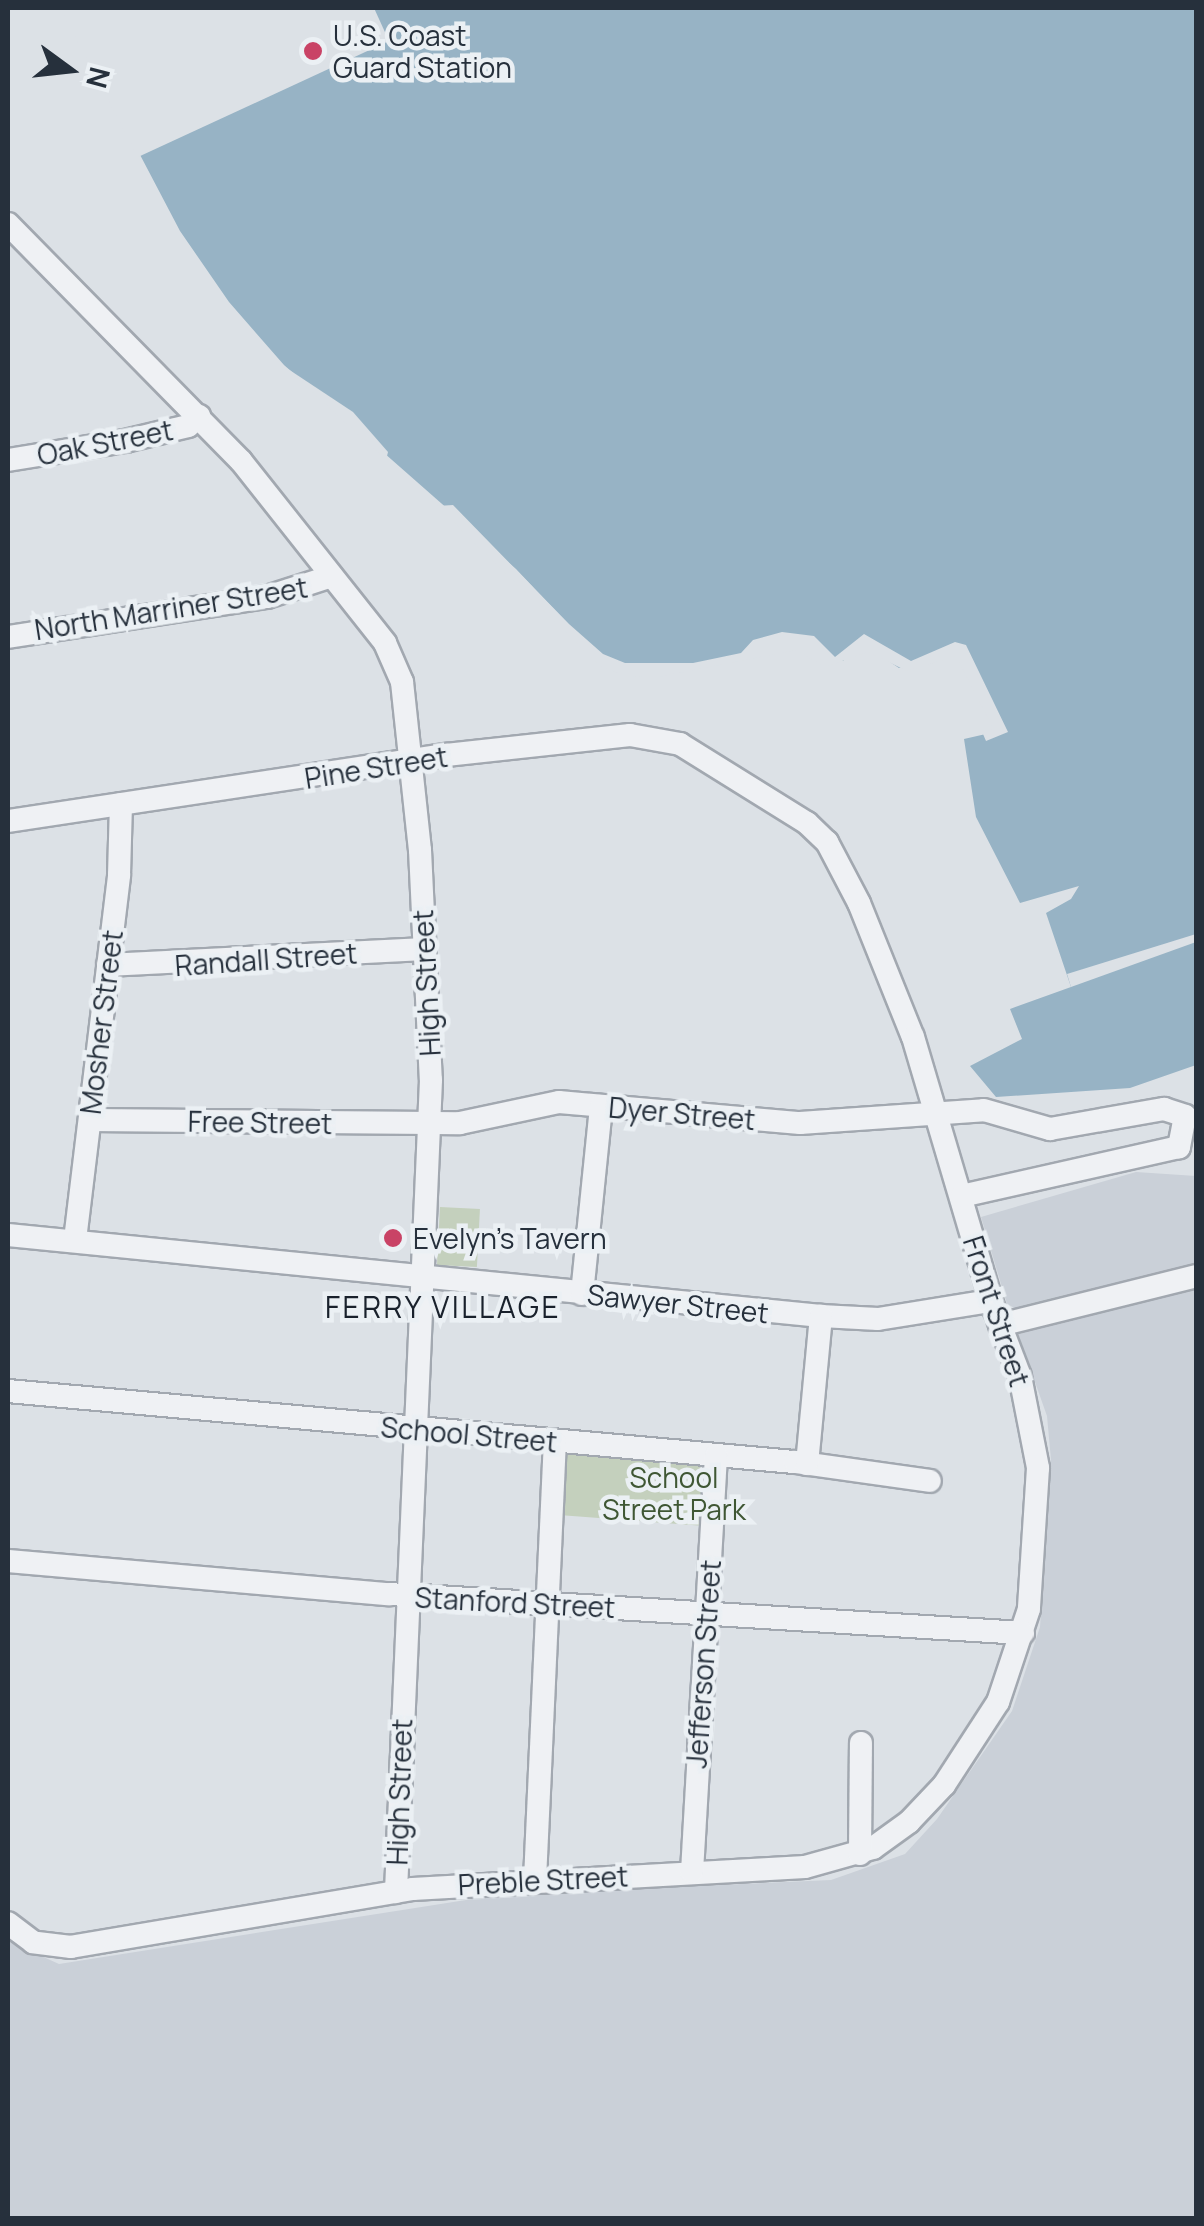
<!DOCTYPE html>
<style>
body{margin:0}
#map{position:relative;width:1204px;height:2226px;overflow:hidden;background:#dce1e6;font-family:Manrope,sans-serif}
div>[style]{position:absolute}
.built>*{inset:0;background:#cad0d8}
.green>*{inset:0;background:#c4d0bd;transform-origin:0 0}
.water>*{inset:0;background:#97b3c5}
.pier>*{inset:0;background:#dce1e6}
.roads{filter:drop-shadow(2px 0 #a2a8b0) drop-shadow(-2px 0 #a2a8b0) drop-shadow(0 2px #a2a8b0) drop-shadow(0 -2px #a2a8b0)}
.minor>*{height:22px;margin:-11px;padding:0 11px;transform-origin:11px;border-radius:11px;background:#eff1f4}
.dots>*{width:28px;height:28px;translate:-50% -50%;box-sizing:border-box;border:5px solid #ebf0f4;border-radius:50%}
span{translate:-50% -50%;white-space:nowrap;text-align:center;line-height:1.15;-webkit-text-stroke:9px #ebf0f4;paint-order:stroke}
.poi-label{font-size:28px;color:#26303c}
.left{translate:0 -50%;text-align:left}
.street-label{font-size:28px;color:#26303c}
.park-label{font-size:28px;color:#3f5734}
.neighbourhood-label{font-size:30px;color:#19212c;letter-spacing:2.5px}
.frame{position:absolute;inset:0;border:10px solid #26303c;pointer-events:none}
.north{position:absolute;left:20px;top:20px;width:100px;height:100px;-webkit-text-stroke:8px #ebf0f4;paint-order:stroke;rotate:105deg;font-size:28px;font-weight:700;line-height:40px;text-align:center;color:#26303c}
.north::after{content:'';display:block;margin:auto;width:35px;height:45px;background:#26303c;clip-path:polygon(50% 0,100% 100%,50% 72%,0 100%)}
</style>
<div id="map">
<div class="built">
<i style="clip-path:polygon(1136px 1172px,1196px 1176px,1196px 1268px,1022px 1312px,1007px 1304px,981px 1217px)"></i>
<i style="clip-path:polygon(1196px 1287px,1196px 2218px,8px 2218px,8px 1941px,59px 1964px,498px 1895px,831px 1880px,905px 1854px,937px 1819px,1012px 1711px,1040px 1627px,1051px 1460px,1047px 1416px,1018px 1334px)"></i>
</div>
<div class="green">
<i style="left:440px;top:1207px;width:40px;height:58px;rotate:3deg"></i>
<i style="clip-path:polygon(571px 1453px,700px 1463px,705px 1526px,559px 1515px,561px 1459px)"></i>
</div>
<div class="water">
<i style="clip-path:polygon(63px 8px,1196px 8px,1196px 1065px,1130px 1088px,996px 1097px,970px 1066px,1022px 1039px,1010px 1009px,1071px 987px,1046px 913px,1071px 899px,1079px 886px,1020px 903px,976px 817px,964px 739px,999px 731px,958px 650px,899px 668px,873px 651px,857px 648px,843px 661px,794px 644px,653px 673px,603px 661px,516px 569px,284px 365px,229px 302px,180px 231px)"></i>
</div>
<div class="pier">
<i style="clip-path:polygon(60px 8px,374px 8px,389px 41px,138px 157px)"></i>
<i style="clip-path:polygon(285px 367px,353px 412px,388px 452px,386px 460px)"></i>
<i style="clip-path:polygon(453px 505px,569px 624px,603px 654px,625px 663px,693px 663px,741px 653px,753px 640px,782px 632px,814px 636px,835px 657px,864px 634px,911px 661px,955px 642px,966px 645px,1008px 732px,986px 741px,983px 734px,993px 728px,956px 656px,907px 671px,868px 652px,825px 667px,796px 650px,653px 678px,622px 675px,599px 665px,437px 506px)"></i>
<i style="clip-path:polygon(1196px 934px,1196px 942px,1071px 987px,1067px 974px)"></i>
</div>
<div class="roads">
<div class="minor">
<i style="left:8px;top:224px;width:332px;rotate:45.5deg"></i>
<i style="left:241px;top:461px;width:232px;rotate:51.6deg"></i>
<i style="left:385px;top:643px;width:43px;rotate:66.4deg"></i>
<i style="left:402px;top:682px;width:169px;rotate:83.9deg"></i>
<i style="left:420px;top:850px;width:230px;rotate:87.3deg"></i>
<i style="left:431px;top:1080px;width:813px;rotate:92.47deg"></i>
<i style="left:8px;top:460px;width:119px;rotate:-9.2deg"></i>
<i style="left:125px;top:441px;width:65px;rotate:-13.4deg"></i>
<i style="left:188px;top:426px;width:15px;rotate:-42deg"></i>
<i style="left:8px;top:637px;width:262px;rotate:-8.8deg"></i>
<i style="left:267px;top:597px;width:68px;rotate:-17.9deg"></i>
<i style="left:8px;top:821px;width:443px;rotate:-8.6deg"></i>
<i style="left:446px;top:755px;width:185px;rotate:-6.2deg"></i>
<i style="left:630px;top:735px;width:51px;rotate:10.2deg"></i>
<i style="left:680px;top:744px;width:150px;rotate:31.9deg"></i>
<i style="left:807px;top:823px;width:28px;rotate:44deg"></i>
<i style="left:827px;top:842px;width:69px;rotate:62.3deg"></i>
<i style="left:859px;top:903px;width:144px;rotate:68.1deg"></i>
<i style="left:913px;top:1037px;width:275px;rotate:73.5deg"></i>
<i style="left:991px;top:1301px;width:80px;rotate:68.9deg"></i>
<i style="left:1020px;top:1376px;width:94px;rotate:78.9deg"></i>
<i style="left:1038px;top:1468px;width:141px;rotate:93.7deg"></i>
<i style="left:1029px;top:1609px;width:98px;rotate:108.4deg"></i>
<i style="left:998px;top:1702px;width:99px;rotate:123deg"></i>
<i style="left:944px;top:1785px;width:51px;rotate:133.4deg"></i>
<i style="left:909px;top:1822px;width:44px;rotate:144.2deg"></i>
<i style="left:873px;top:1848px;width:71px;rotate:164.4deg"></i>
<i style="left:805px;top:1867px;width:393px;rotate:176.8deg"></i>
<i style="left:413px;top:1889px;width:347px;rotate:170.4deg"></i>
<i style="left:71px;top:1947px;width:38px;rotate:-173deg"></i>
<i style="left:33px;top:1942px;width:31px;rotate:-143deg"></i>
<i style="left:108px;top:965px;width:316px;rotate:-2.9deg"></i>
<i style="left:90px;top:1120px;width:370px;rotate:0.5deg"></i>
<i style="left:460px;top:1123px;width:101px;rotate:-12deg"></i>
<i style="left:559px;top:1102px;width:242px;rotate:5deg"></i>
<i style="left:800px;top:1123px;width:184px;rotate:-4deg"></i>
<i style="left:984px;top:1110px;width:69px;rotate:16.1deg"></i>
<i style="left:1050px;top:1129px;width:116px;rotate:-10deg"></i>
<i style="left:1164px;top:1109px;width:22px;rotate:18deg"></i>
<i style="left:1185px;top:1116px;width:32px;rotate:101deg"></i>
<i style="left:1179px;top:1147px;width:223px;rotate:167.3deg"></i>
<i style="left:8px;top:1235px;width:817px;rotate:5.69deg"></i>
<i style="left:821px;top:1316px;width:57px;rotate:3deg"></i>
<i style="left:878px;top:1319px;width:114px;rotate:-9.1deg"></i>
<i style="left:75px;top:1240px;width:368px;rotate:-83.1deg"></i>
<i style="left:119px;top:875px;width:71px;rotate:-88.4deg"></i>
<i style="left:582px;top:1294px;width:189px;rotate:-84.2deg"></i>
<i style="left:1000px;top:1325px;width:202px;rotate:-14deg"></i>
<i style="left:8px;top:1391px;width:790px;rotate:5.16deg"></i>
<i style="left:795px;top:1462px;width:136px;rotate:8deg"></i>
<i style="left:807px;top:1464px;width:149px;rotate:-84.6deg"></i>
<i style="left:8px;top:1561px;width:382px;rotate:5deg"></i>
<i style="left:389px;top:1594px;width:635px;rotate:3.52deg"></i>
<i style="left:860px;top:1854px;width:111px;rotate:-89.5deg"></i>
<i style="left:692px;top:1872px;width:417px;rotate:-86.7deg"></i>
<i style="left:535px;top:1880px;width:437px;rotate:-87.4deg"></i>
</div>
</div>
<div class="dots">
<i style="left:313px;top:51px;background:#c94366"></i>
<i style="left:393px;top:1238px;background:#c94366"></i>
</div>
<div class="poi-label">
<span class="left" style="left:333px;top:51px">U.S. Coast<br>Guard Station</span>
<span class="left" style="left:413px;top:1238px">Evelyn's Tavern</span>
</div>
<div class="street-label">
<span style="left:105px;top:442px;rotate:-11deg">Oak Street</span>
<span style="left:171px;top:608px;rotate:-9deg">North Marriner Street</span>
<span style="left:376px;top:767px;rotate:-9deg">Pine Street</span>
<span style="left:266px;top:959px;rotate:-4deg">Randall Street</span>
<span style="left:426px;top:983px;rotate:-93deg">High Street</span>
<span style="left:101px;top:1022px;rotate:-83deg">Mosher Street</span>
<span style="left:682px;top:1113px;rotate:5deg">Dyer Street</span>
<span style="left:260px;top:1122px;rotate:1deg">Free Street</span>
<span style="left:678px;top:1303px;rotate:6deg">Sawyer Street</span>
<span style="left:997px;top:1311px;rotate:72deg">Front Street</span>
<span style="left:469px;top:1434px;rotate:5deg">School Street</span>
<span style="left:515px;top:1602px;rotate:3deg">Stanford Street</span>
<span style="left:703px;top:1664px;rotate:-86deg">Jefferson Street</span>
<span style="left:399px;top:1792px;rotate:-88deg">High Street</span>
<span style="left:543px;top:1880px;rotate:-3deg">Preble Street</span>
</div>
<div class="park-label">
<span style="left:674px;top:1493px">School<br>Street Park</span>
</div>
<div class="neighbourhood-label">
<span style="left:443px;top:1307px">FERRY VILLAGE</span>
</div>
<div class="frame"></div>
<div class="north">N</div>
</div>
